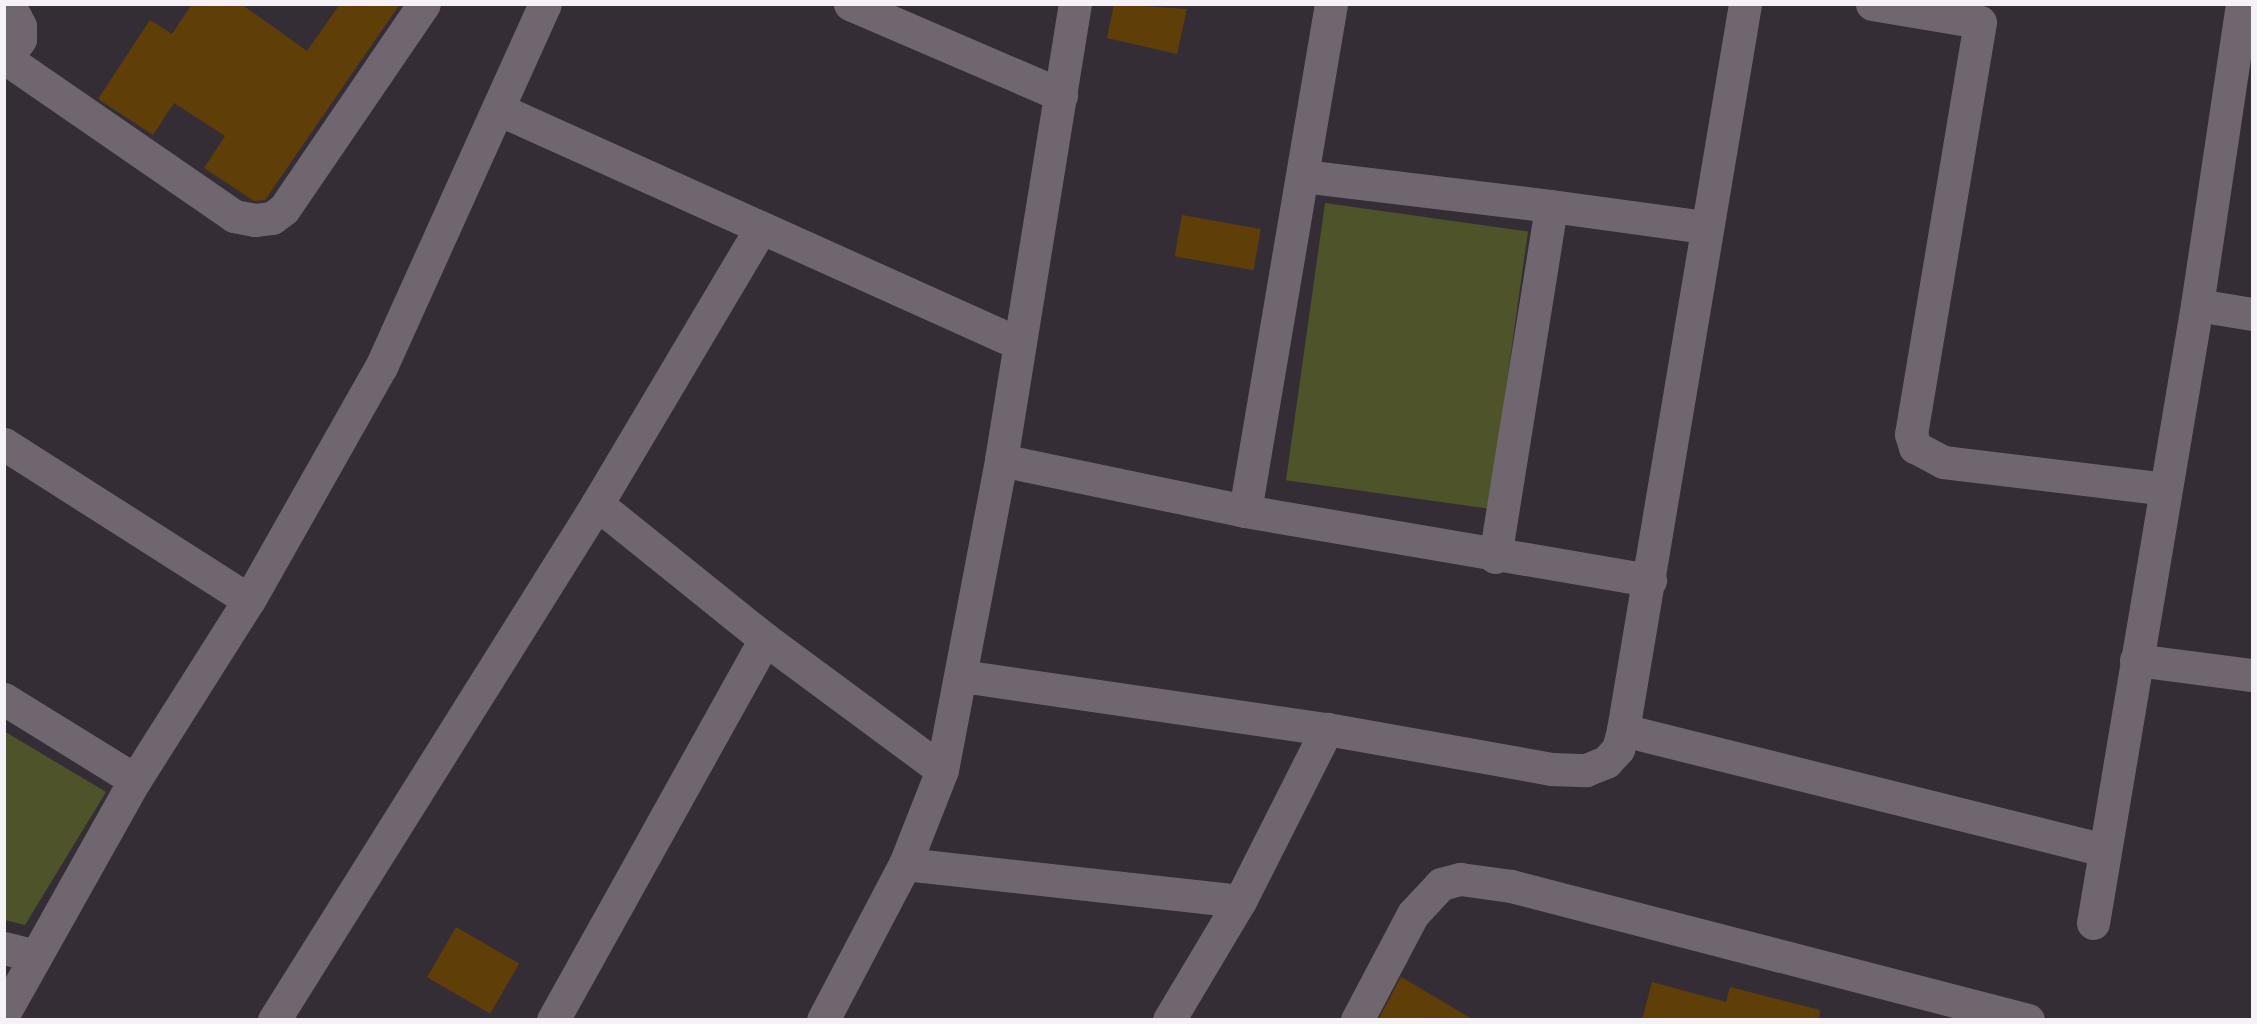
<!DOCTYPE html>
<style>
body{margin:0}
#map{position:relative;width:2257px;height:1024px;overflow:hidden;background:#352d36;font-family:"Public Sans",sans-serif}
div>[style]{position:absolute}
.green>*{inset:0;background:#4e5329;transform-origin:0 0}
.building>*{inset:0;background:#5f3e08;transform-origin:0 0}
.minor>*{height:33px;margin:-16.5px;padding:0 16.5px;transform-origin:16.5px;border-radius:16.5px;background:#706670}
span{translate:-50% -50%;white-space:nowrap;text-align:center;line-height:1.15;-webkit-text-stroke:4.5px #2b232c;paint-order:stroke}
.frame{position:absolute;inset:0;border:6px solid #f6f1f7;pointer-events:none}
</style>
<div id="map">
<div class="green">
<i style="left:1325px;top:203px;width:205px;height:280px;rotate:8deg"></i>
<i style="clip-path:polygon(4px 731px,106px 792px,25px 925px,5px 920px)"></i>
</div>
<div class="building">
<i style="clip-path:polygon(192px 4px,241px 4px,307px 51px,340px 4px,400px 4px,265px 200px,254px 201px,204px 168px,225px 136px,174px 103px,153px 135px,98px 99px,150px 20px,172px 34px)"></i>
<i style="clip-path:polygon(1114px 4px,1187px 9px,1177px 54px,1107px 38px)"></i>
<i style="left:1182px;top:215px;width:80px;height:42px;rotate:10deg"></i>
<i style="left:456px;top:927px;width:73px;height:58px;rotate:30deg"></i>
<i style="clip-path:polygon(1401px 977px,1474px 1020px,1378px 1020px)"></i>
<i style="clip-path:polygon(1652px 982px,1726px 1002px,1730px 987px,1820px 1010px,1819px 1020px,1642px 1020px)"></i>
</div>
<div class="minor">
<i style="left:850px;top:4px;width:230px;rotate:23.3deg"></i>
<i style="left:1331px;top:4px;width:514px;rotate:99.63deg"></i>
<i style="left:1245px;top:511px;width:411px;rotate:9.7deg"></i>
<i style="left:1745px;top:4px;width:736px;rotate:99.54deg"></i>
<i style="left:1623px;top:730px;width:496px;rotate:14deg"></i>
<i style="left:1872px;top:4px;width:109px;rotate:9.5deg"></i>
<i style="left:1980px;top:22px;width:418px;rotate:99.5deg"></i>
<i style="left:1911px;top:434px;width:14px;rotate:73deg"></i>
<i style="left:1915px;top:447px;width:32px;rotate:28deg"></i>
<i style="left:1943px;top:462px;width:224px;rotate:6.9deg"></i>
<i style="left:8px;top:60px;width:275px;rotate:34.6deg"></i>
<i style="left:234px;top:216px;width:21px;rotate:11deg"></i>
<i style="left:255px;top:220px;width:17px;rotate:-7deg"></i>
<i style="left:272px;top:218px;width:15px;rotate:-37deg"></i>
<i style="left:284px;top:209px;width:248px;rotate:-55.7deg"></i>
<i style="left:4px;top:62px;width:28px;rotate:-55deg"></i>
<i style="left:20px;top:39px;width:13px;rotate:-90deg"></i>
<i style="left:20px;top:26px;width:25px;rotate:-117deg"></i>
<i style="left:498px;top:109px;width:570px;rotate:24.23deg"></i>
<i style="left:1303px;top:176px;width:250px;rotate:6.9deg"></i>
<i style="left:2197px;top:305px;width:56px;rotate:9.3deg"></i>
<i style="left:4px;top:444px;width:290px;rotate:32.5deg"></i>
<i style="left:1001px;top:460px;width:249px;rotate:11.8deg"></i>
<i style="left:597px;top:504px;width:216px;rotate:38.8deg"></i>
<i style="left:765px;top:639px;width:220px;rotate:36.5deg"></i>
<i style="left:1495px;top:557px;width:355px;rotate:-80.9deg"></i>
<i style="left:1551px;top:206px;width:154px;rotate:7.8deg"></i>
<i style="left:2136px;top:660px;width:117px;rotate:7.4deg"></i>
<i style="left:962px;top:676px;width:369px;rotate:8.3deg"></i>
<i style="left:1327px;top:729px;width:228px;rotate:10.1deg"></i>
<i style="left:1551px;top:769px;width:35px;rotate:2deg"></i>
<i style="left:1586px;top:770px;width:22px;rotate:-22deg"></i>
<i style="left:1606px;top:762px;width:18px;rotate:-47deg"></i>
<i style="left:1618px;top:749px;width:20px;rotate:-75deg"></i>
<i style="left:4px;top:699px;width:154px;rotate:31.7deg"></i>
<i style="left:905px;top:864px;width:337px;rotate:6.3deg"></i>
<i style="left:2093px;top:923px;width:627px;rotate:-80.45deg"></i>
<i style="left:2197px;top:305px;width:304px;rotate:-81.5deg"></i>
<i style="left:4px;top:948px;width:32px;rotate:14deg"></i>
<i style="left:4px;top:1013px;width:267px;rotate:-60.7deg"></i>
<i style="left:135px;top:780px;width:213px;rotate:-57.7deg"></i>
<i style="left:249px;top:600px;width:268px;rotate:-60.5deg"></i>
<i style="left:381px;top:367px;width:398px;rotate:-65.7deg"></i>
<i style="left:274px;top:1020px;width:609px;rotate:-57.95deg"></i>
<i style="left:597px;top:504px;width:320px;rotate:-59.3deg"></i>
<i style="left:553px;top:1020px;width:436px;rotate:-60.9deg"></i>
<i style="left:823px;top:1020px;width:176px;rotate:-62.3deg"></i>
<i style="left:905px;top:864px;width:101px;rotate:-68.5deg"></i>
<i style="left:942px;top:770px;width:316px;rotate:-79.2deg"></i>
<i style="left:1001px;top:460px;width:462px;rotate:-80.8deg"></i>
<i style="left:1169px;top:1020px;width:139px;rotate:-59.2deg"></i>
<i style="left:1240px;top:901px;width:193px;rotate:-63.2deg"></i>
<i style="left:1357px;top:1020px;width:120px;rotate:-62.2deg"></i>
<i style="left:1413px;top:914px;width:41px;rotate:-47deg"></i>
<i style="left:1441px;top:884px;width:20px;rotate:-15deg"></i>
<i style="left:1460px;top:879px;width:51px;rotate:7.8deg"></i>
<i style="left:1511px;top:886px;width:534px;rotate:14.53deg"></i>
</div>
<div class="frame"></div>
</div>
